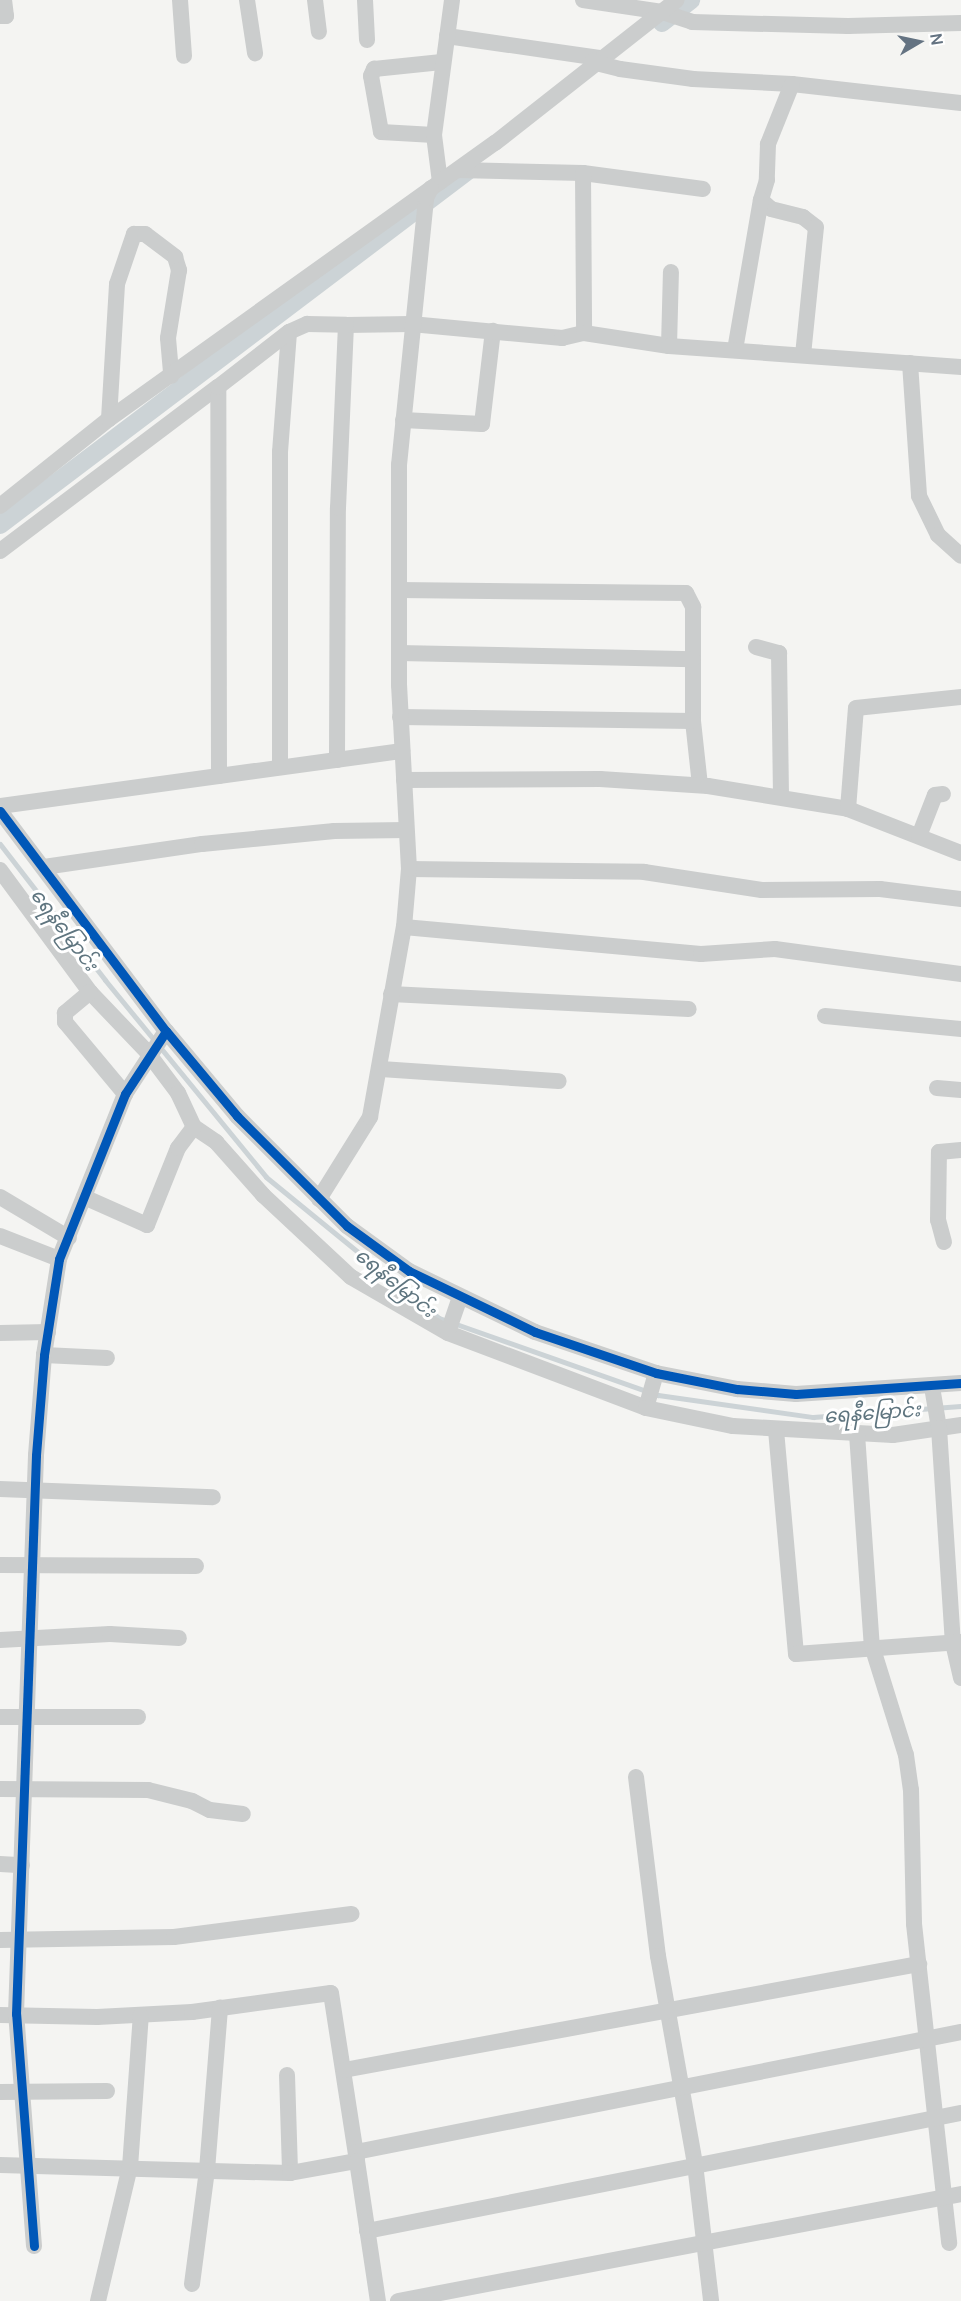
<!DOCTYPE html>
<meta charset="utf-8">
<style>
body{margin:0}
#map{position:relative;width:961px;height:2301px;overflow:hidden;background:#f4f4f2;font-family:Manrope,"Noto Sans Myanmar",sans-serif}
div>[style]{position:absolute}
.stream>*{height:5px;margin:-2.5px;padding:0 2.5px;transform-origin:2.5px;border-radius:2.5px;background:#ccd3d6}
.canal>*{height:18px;margin:-9px;padding:0 9px;transform-origin:9px;border-radius:9px;background:#ccd3d6}
.minor>*{height:16px;margin:-8px;padding:0 8px;transform-origin:8px;border-radius:8px;background:#cbcdcd}
.minor-bridge>*{height:16px;margin:-8px;padding:0 8px;transform-origin:8px;border-radius:8px;background:#cbcdcd}
.cycleway>*{height:9px;margin:-4.5px;padding:0 4.5px;transform-origin:4.5px;border-radius:4.5px;background:#0057b8}
span{translate:-50% -50%;white-space:nowrap;text-align:center;line-height:1.15;-webkit-text-stroke:6px #fff;paint-order:stroke}
.water-label{font-size:20px;color:#5f757f;font-style:italic}
.north{position:absolute;left:889px;top:12px;width:60px;height:60px;-webkit-text-stroke:4px #fff;paint-order:stroke;rotate:81deg;font-size:16px;font-weight:700;line-height:24px;text-align:center;color:#647382}
.north::after{content:'';display:block;margin:auto;width:21px;height:27px;background:#647382;clip-path:polygon(50% 0,100% 100%,50% 72%,0 100%)}
</style>
<div id="map">
<div class="stream">
<i style="left:0;top:844px;width:172px;rotate:52.3deg"></i>
<i style="left:105px;top:980px;width:254px;rotate:50.7deg"></i>
<i style="left:266px;top:1177px;width:223px;rotate:39.2deg"></i>
<i style="left:439px;top:1318px;width:232px;rotate:19.4deg"></i>
<i style="left:658px;top:1395px;width:157px;rotate:8.1deg"></i>
<i style="left:813px;top:1417px;width:148px;rotate:-4.3deg"></i>
</div>
<div class="canal">
<i style="left:662px;top:23px;width:37px;rotate:-38deg"></i>
<i style="left:0;top:525px;width:587px;rotate:-37.1deg"></i>
</div>
<div class="minor">
<i style="left:180px;top:0;width:56px;rotate:85.9deg"></i>
<i style="left:247px;top:0;width:54px;rotate:81.4deg"></i>
<i style="left:315px;top:0;width:32px;rotate:83deg"></i>
<i style="left:365px;top:0;width:40px;rotate:87.1deg"></i>
<i style="left:583px;top:0;width:80px;rotate:8.6deg"></i>
<i style="left:662px;top:12px;width:32px;rotate:18deg"></i>
<i style="left:692px;top:22px;width:156px;rotate:1.5deg"></i>
<i style="left:848px;top:26px;width:113px;rotate:-1.5deg"></i>
<i style="left:0;top:16px;width:6px"></i>
<i style="left:6px;top:16px;width:16px;rotate:-97deg"></i>
<i style="left:447px;top:36px;width:154px;rotate:8.2deg"></i>
<i style="left:599px;top:58px;width:7px;rotate:146deg"></i>
<i style="left:620px;top:69px;width:74px;rotate:7.8deg"></i>
<i style="left:693px;top:79px;width:99px;rotate:2.9deg"></i>
<i style="left:792px;top:84px;width:170px;rotate:6.4deg"></i>
<i style="left:792px;top:84px;width:65px;rotate:111.8deg"></i>
<i style="left:768px;top:144px;width:36px;rotate:92deg"></i>
<i style="left:767px;top:180px;width:21px;rotate:107deg"></i>
<i style="left:761px;top:200px;width:13px;rotate:42deg"></i>
<i style="left:771px;top:209px;width:33px;rotate:14deg"></i>
<i style="left:803px;top:217px;width:16px;rotate:38deg"></i>
<i style="left:816px;top:227px;width:128px;rotate:95.8deg"></i>
<i style="left:434px;top:135px;width:53px;rotate:-176.8deg"></i>
<i style="left:381px;top:132px;width:57px;rotate:-100.1deg"></i>
<i style="left:371px;top:76px;width:8px;rotate:-67deg"></i>
<i style="left:374px;top:69px;width:68px;rotate:-5.9deg"></i>
<i style="left:458px;top:170px;width:125px;rotate:1.4deg"></i>
<i style="left:583px;top:173px;width:121px;rotate:7.6deg"></i>
<i style="left:583px;top:173px;width:160px;rotate:89.6deg"></i>
<i style="left:440px;top:182px;width:47px;rotate:-97.3deg"></i>
<i style="left:434px;top:135px;width:136px;rotate:-82.4deg"></i>
<i style="left:669px;top:346px;width:74px;rotate:-88.5deg"></i>
<i style="left:735px;top:350px;width:152px;rotate:-80.2deg"></i>
<i style="left:910px;top:363px;width:133px;rotate:86.1deg"></i>
<i style="left:919px;top:496px;width:43px;rotate:64deg"></i>
<i style="left:938px;top:535px;width:31px;rotate:42deg"></i>
<i style="left:109px;top:419px;width:135px;rotate:-86.6deg"></i>
<i style="left:117px;top:284px;width:53px;rotate:-71.2deg"></i>
<i style="left:134px;top:234px;width:11px"></i>
<i style="left:145px;top:234px;width:38px;rotate:37deg"></i>
<i style="left:175px;top:257px;width:14px;rotate:73deg"></i>
<i style="left:179px;top:270px;width:69px;rotate:99.2deg"></i>
<i style="left:168px;top:338px;width:38px;rotate:85deg"></i>
<i style="left:403px;top:420px;width:79px;rotate:2.9deg"></i>
<i style="left:482px;top:424px;width:94px;rotate:-83.3deg"></i>
<i style="left:0;top:506px;width:139px;rotate:-38.6deg"></i>
<i style="left:109px;top:419px;width:475px;rotate:-35.6deg"></i>
<i style="left:495px;top:143px;width:231px;rotate:-38.2deg"></i>
<i style="left:0;top:551px;width:273px;rotate:-37deg"></i>
<i style="left:399px;top:590px;width:287px;rotate:0.6deg"></i>
<i style="left:686px;top:593px;width:16px;rotate:63deg"></i>
<i style="left:693px;top:607px;width:114px;rotate:90deg"></i>
<i style="left:693px;top:721px;width:64px;rotate:83.8deg"></i>
<i style="left:756px;top:647px;width:24px;rotate:15deg"></i>
<i style="left:779px;top:653px;width:144px;rotate:89.2deg"></i>
<i style="left:399px;top:653px;width:294px;rotate:1.2deg"></i>
<i style="left:400px;top:717px;width:293px;rotate:0.8deg"></i>
<i style="left:337px;top:760px;width:252px;rotate:-89.8deg"></i>
<i style="left:338px;top:508px;width:183px;rotate:-87.5deg"></i>
<i style="left:346px;top:325px;width:65px;rotate:-0.9deg"></i>
<i style="left:411px;top:324px;width:152px;rotate:5.3deg"></i>
<i style="left:562px;top:338px;width:23px;rotate:-13deg"></i>
<i style="left:584px;top:333px;width:86px;rotate:8.7deg"></i>
<i style="left:669px;top:346px;width:293px;rotate:4.1deg"></i>
<i style="left:280px;top:767px;width:315px;rotate:-90deg"></i>
<i style="left:280px;top:452px;width:120px;rotate:-85.7deg"></i>
<i style="left:289px;top:332px;width:20px;rotate:-24deg"></i>
<i style="left:307px;top:324px;width:39px;rotate:1deg"></i>
<i style="left:219px;top:776px;width:389px;rotate:-90.1deg"></i>
<i style="left:218px;top:387px;width:90px;rotate:-37.8deg"></i>
<i style="left:404px;top:780px;width:196px;rotate:-0.3deg"></i>
<i style="left:600px;top:779px;width:108px;rotate:3.7deg"></i>
<i style="left:708px;top:786px;width:142px;rotate:9.3deg"></i>
<i style="left:848px;top:809px;width:121px;rotate:21.3deg"></i>
<i style="left:0;top:806px;width:406px;rotate:-7.8deg"></i>
<i style="left:848px;top:809px;width:101px;rotate:-85.5deg"></i>
<i style="left:856px;top:708px;width:106px;rotate:-6deg"></i>
<i style="left:0;top:811px;width:276px;rotate:53deg"></i>
<i style="left:166px;top:1031px;width:111px;rotate:50.1deg"></i>
<i style="left:237px;top:1116px;width:156px;rotate:45deg"></i>
<i style="left:347px;top:1226px;width:77px;rotate:36deg"></i>
<i style="left:409px;top:1271px;width:140px;rotate:25.8deg"></i>
<i style="left:535px;top:1332px;width:128px;rotate:18.7deg"></i>
<i style="left:656px;top:1373px;width:83px;rotate:11.2deg"></i>
<i style="left:737px;top:1389px;width:59px;rotate:4.8deg"></i>
<i style="left:796px;top:1394px;width:165px;rotate:-3.8deg"></i>
<i style="left:919px;top:836px;width:44px;rotate:-68.7deg"></i>
<i style="left:935px;top:795px;width:8px;rotate:-7deg"></i>
<i style="left:44px;top:867px;width:160px;rotate:-8.3deg"></i>
<i style="left:202px;top:844px;width:133px;rotate:-5.6deg"></i>
<i style="left:334px;top:831px;width:72px;rotate:-0.8deg"></i>
<i style="left:409px;top:869px;width:235px;rotate:0.7deg"></i>
<i style="left:644px;top:872px;width:119px;rotate:8.7deg"></i>
<i style="left:762px;top:890px;width:118px;rotate:-0.5deg"></i>
<i style="left:880px;top:889px;width:82px;rotate:7deg"></i>
<i style="left:0;top:870px;width:152px;rotate:53.6deg"></i>
<i style="left:90px;top:992px;width:84px;rotate:46.4deg"></i>
<i style="left:148px;top:1053px;width:50px;rotate:53.1deg"></i>
<i style="left:178px;top:1093px;width:38px;rotate:65deg"></i>
<i style="left:194px;top:1127px;width:27px;rotate:34deg"></i>
<i style="left:216px;top:1142px;width:71px;rotate:48.4deg"></i>
<i style="left:263px;top:1195px;width:120px;rotate:43deg"></i>
<i style="left:351px;top:1277px;width:112px;rotate:30deg"></i>
<i style="left:448px;top:1333px;width:212px;rotate:20.7deg"></i>
<i style="left:404px;top:927px;width:298px;rotate:5.2deg"></i>
<i style="left:701px;top:954px;width:74px;rotate:-3.9deg"></i>
<i style="left:775px;top:949px;width:188px;rotate:7.7deg"></i>
<i style="left:90px;top:992px;width:33px;rotate:140deg"></i>
<i style="left:65px;top:1013px;width:9px;rotate:90deg"></i>
<i style="left:65px;top:1022px;width:94px;rotate:50.2deg"></i>
<i style="left:391px;top:994px;width:298px;rotate:2.9deg"></i>
<i style="left:825px;top:1016px;width:137px;rotate:5.5deg"></i>
<i style="left:381px;top:1069px;width:178px;rotate:3.9deg"></i>
<i style="left:937px;top:1088px;width:24px;rotate:5deg"></i>
<i style="left:0;top:1197px;width:80px;rotate:30.7deg"></i>
<i style="left:84px;top:1197px;width:69px;rotate:24deg"></i>
<i style="left:147px;top:1225px;width:83px;rotate:-68.1deg"></i>
<i style="left:178px;top:1148px;width:26px;rotate:-53deg"></i>
<i style="left:319px;top:1199px;width:97px;rotate:-58.1deg"></i>
<i style="left:370px;top:1117px;width:193px;rotate:-79.9deg"></i>
<i style="left:404px;top:927px;width:58px;rotate:-85.1deg"></i>
<i style="left:409px;top:869px;width:184px;rotate:-93.1deg"></i>
<i style="left:399px;top:685px;width:220px;rotate:-90deg"></i>
<i style="left:399px;top:465px;width:268px;rotate:-84.2deg"></i>
<i style="left:426px;top:198px;width:11px;rotate:-63deg"></i>
<i style="left:0;top:1236px;width:63px;rotate:21.3deg"></i>
<i style="left:944px;top:1242px;width:23px;rotate:-105deg"></i>
<i style="left:938px;top:1220px;width:68px;rotate:-89.2deg"></i>
<i style="left:939px;top:1152px;width:22px;rotate:-5deg"></i>
<i style="left:449px;top:1329px;width:34px;rotate:-71deg"></i>
<i style="left:0;top:1333px;width:48px;rotate:-1.2deg"></i>
<i style="left:44px;top:1355px;width:63px;rotate:2.7deg"></i>
<i style="left:656px;top:1373px;width:36px;rotate:106deg"></i>
<i style="left:646px;top:1408px;width:89px;rotate:11.7deg"></i>
<i style="left:733px;top:1426px;width:160px;rotate:3.2deg"></i>
<i style="left:893px;top:1435px;width:69px;rotate:-8.4deg"></i>
<i style="left:932px;top:1387px;width:42px;rotate:80.3deg"></i>
<i style="left:939px;top:1428px;width:215px;rotate:86.3deg"></i>
<i style="left:953px;top:1643px;width:36px;rotate:77deg"></i>
<i style="left:776px;top:1430px;width:225px;rotate:84.9deg"></i>
<i style="left:796px;top:1654px;width:165px;rotate:-4.2deg"></i>
<i style="left:857px;top:1434px;width:213px;rotate:86deg"></i>
<i style="left:872px;top:1646px;width:114px;rotate:72.7deg"></i>
<i style="left:906px;top:1755px;width:35px;rotate:82deg"></i>
<i style="left:911px;top:1790px;width:134px;rotate:88.7deg"></i>
<i style="left:914px;top:1924px;width:321px;rotate:83.7deg"></i>
<i style="left:0;top:1489px;width:213px;rotate:2.2deg"></i>
<i style="left:0;top:1565px;width:196px;rotate:0.3deg"></i>
<i style="left:0;top:1640px;width:110px;rotate:-3.1deg"></i>
<i style="left:110px;top:1634px;width:69px;rotate:3.3deg"></i>
<i style="left:0;top:1717px;width:138px"></i>
<i style="left:636px;top:1777px;width:180px;rotate:83deg"></i>
<i style="left:658px;top:1956px;width:211px;rotate:79.9deg"></i>
<i style="left:695px;top:2164px;width:138px;rotate:83.3deg"></i>
<i style="left:0;top:1789px;width:148px;rotate:0.4deg"></i>
<i style="left:148px;top:1790px;width:45px;rotate:14deg"></i>
<i style="left:192px;top:1801px;width:20px;rotate:27deg"></i>
<i style="left:210px;top:1810px;width:33px;rotate:7deg"></i>
<i style="left:0;top:1864px;width:22px;rotate:3deg"></i>
<i style="left:0;top:1940px;width:174px;rotate:-1deg"></i>
<i style="left:174px;top:1937px;width:179px;rotate:-7.4deg"></i>
<i style="left:0;top:2015px;width:97px;rotate:1.2deg"></i>
<i style="left:97px;top:2017px;width:95px;rotate:-3deg"></i>
<i style="left:192px;top:2012px;width:140px;rotate:-7.8deg"></i>
<i style="left:331px;top:1993px;width:170px;rotate:81.2deg"></i>
<i style="left:344px;top:2070px;width:585px;rotate:-10.45deg"></i>
<i style="left:287px;top:2075px;width:98px;rotate:88.2deg"></i>
<i style="left:0;top:2092px;width:107px;rotate:-0.5deg"></i>
<i style="left:356px;top:2152px;width:617px;rotate:-11.22deg"></i>
<i style="left:0;top:2165px;width:290px;rotate:1.6deg"></i>
<i style="left:290px;top:2173px;width:68px;rotate:-10.2deg"></i>
<i style="left:357px;top:2161px;width:142px;rotate:81.5deg"></i>
<i style="left:367px;top:2231px;width:606px;rotate:-11.24deg"></i>
<i style="left:34px;top:2246px;width:233px;rotate:-94.4deg"></i>
<i style="left:16px;top:2014px;width:559px;rotate:-87.95deg"></i>
<i style="left:36px;top:1455px;width:100px;rotate:-85.4deg"></i>
<i style="left:44px;top:1355px;width:97px;rotate:-81.1deg"></i>
<i style="left:59px;top:1259px;width:178px;rotate:-68.2deg"></i>
<i style="left:125px;top:1094px;width:75px;rotate:-56.9deg"></i>
<i style="left:192px;top:2284px;width:115px;rotate:-82.5deg"></i>
<i style="left:207px;top:2170px;width:163px;rotate:-85.4deg"></i>
<i style="left:98px;top:2301px;width:138px;rotate:-76.6deg"></i>
<i style="left:130px;top:2167px;width:152px;rotate:-85.9deg"></i>
<i style="left:398px;top:2301px;width:573px;rotate:-10.76deg"></i>
</div>
<div class="minor-bridge">
<i style="left:592px;top:62px;width:29px;rotate:14deg"></i>
</div>
<div class="cycleway">
<i style="left:0;top:811px;width:276px;rotate:53deg"></i>
<i style="left:166px;top:1031px;width:111px;rotate:50.1deg"></i>
<i style="left:237px;top:1116px;width:156px;rotate:45deg"></i>
<i style="left:347px;top:1226px;width:77px;rotate:36deg"></i>
<i style="left:409px;top:1271px;width:140px;rotate:25.8deg"></i>
<i style="left:535px;top:1332px;width:128px;rotate:18.7deg"></i>
<i style="left:656px;top:1373px;width:83px;rotate:11.2deg"></i>
<i style="left:737px;top:1389px;width:59px;rotate:4.8deg"></i>
<i style="left:796px;top:1394px;width:165px;rotate:-3.8deg"></i>
<i style="left:34px;top:2246px;width:233px;rotate:-94.4deg"></i>
<i style="left:16px;top:2014px;width:559px;rotate:-87.95deg"></i>
<i style="left:36px;top:1455px;width:100px;rotate:-85.4deg"></i>
<i style="left:44px;top:1355px;width:97px;rotate:-81.1deg"></i>
<i style="left:59px;top:1259px;width:178px;rotate:-68.2deg"></i>
<i style="left:125px;top:1094px;width:75px;rotate:-56.9deg"></i>
</div>
<div class="water-label">
<span style="left:65px;top:929px;rotate:53deg">ရေနီမြောင်း</span>
<span style="left:396px;top:1282px;rotate:39deg">ရေနီမြောင်း</span>
<span style="left:872px;top:1412px;rotate:-4deg">ရေနီမြောင်း</span>
</div>
<div class="north">N</div>
</div>
